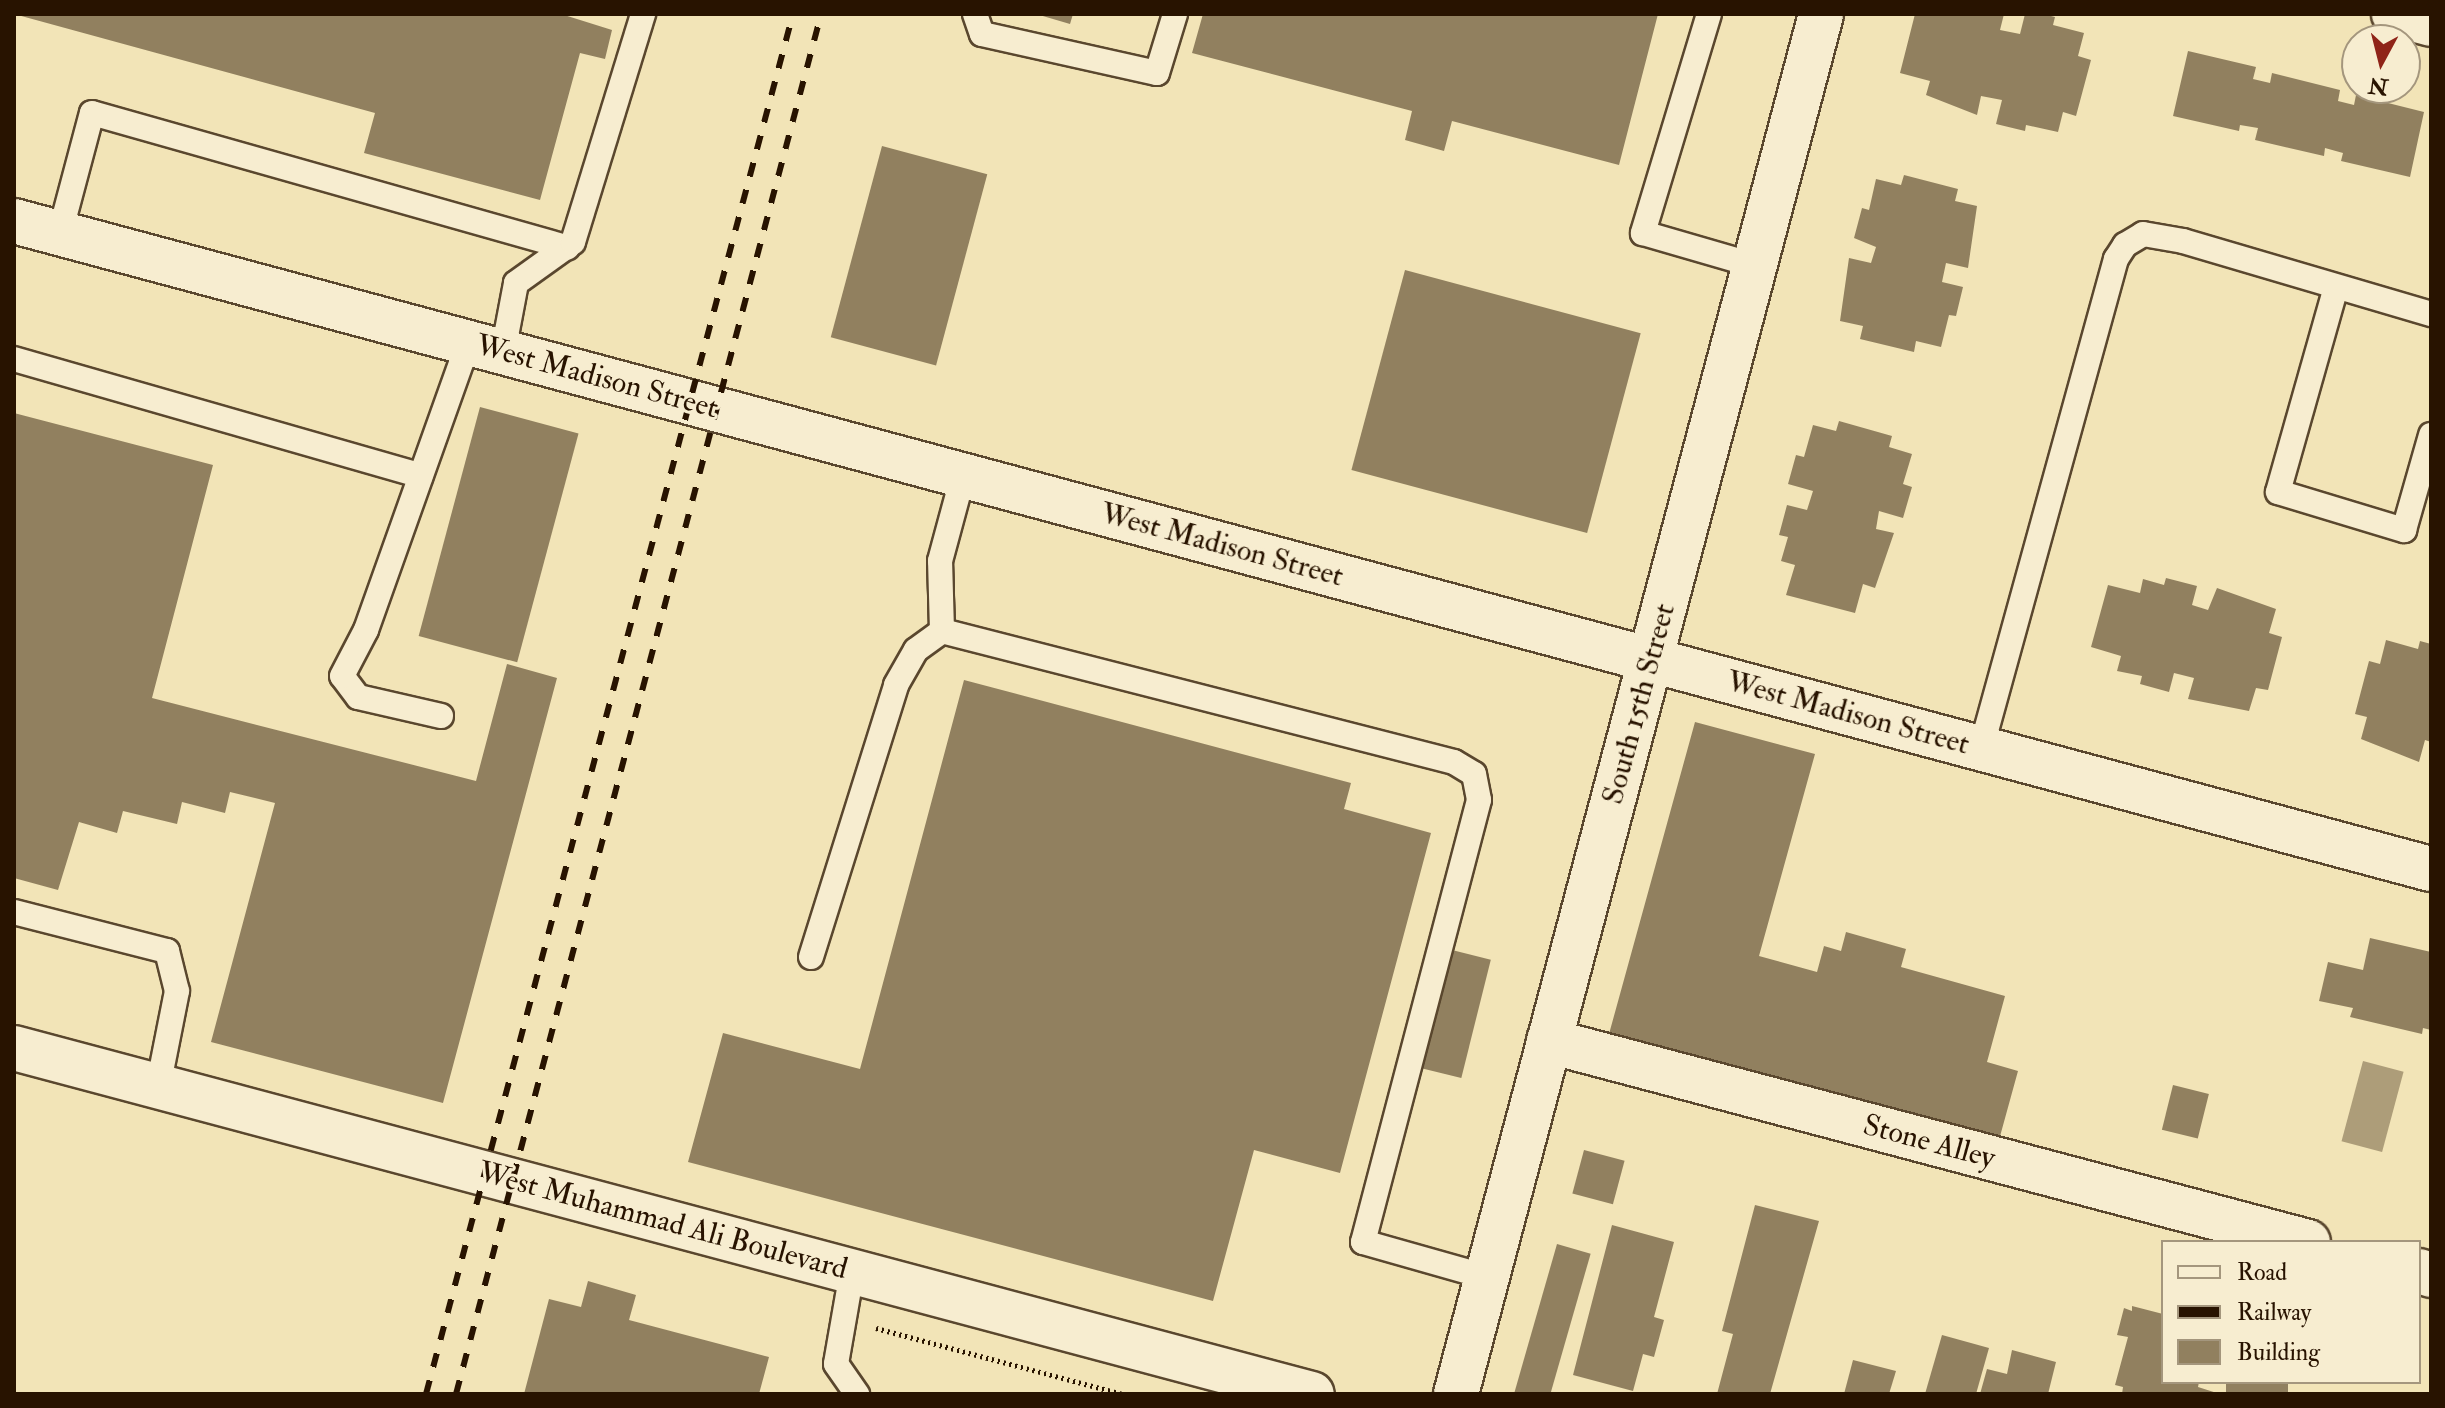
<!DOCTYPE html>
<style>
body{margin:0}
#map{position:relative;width:2445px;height:1408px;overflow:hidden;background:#f2e4b7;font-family:"IM FELL Double Pica",serif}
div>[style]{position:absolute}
.water>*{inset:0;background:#ad9d79;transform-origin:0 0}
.building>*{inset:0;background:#91805f;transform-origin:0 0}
.path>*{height:5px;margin-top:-2.5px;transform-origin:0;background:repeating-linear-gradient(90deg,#281300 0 2px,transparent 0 6px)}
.roads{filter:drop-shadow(2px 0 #5a472e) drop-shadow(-2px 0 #5a472e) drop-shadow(0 2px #5a472e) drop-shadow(0 -2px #5a472e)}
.lane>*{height:24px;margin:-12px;padding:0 12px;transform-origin:12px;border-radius:12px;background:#f7edd0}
.street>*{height:44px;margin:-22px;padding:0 22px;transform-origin:22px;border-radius:22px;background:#f7edd0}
.secondary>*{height:44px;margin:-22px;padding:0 22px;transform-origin:22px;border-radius:22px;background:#f7edd0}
.rail>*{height:6px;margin-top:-3px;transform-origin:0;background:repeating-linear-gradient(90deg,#281300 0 14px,transparent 0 28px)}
span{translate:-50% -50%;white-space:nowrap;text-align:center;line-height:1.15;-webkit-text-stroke:6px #f7edd0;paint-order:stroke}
.street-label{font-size:30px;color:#281300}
.frame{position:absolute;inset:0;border:16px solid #281300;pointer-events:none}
.legend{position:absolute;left:2161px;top:1240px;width:260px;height:144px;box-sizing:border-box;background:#f7edd0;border:2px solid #a4967d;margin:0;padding:10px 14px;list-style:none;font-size:24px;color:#281300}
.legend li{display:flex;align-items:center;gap:16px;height:40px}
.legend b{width:40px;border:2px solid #a4967d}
.north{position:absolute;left:2341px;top:24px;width:80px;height:80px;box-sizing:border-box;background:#f7edd0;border:2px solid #a4967d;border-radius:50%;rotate:187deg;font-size:22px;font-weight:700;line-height:32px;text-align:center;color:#281300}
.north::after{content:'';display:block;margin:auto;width:28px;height:36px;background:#8f2418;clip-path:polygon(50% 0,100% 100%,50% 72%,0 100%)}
</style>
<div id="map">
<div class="water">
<i style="left:2363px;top:1061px;width:42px;height:83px;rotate:15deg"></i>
</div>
<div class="building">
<i style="clip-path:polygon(14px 14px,561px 14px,612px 30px,605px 59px,580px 53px,540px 200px,364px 153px,375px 113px)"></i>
<i style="clip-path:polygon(1036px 14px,1073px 14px,1070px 24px)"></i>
<i style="clip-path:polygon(1203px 14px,1658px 14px,1619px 165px,1452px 121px,1444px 151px,1405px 140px,1412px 111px,1192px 53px)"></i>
<i style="clip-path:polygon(1915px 14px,2004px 14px,2000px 30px,2020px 34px,2025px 14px,2043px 14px,2055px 17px,2053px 25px,2084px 33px,2078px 56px,2091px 60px,2076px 116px,2063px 112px,2058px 132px,2026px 125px,2025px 131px,1996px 124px,2002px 100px,1981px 96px,1977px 115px,1926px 95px,1930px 81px,1900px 73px)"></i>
<i style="clip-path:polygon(2188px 51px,2256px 67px,2253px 79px,2270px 83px,2272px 73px,2340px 90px,2338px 101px,2354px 105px,2356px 95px,2424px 112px,2410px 177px,2341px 161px,2343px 153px,2325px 148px,2324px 156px,2255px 140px,2258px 128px,2240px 125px,2239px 131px,2173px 116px)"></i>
<i style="left:882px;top:146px;width:109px;height:198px;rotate:15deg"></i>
<i style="clip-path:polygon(1904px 175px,1958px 189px,1955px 201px,1977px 206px,1968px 268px,1946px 263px,1942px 282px,1963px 287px,1956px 316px,1949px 315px,1941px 347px,1916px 341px,1914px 352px,1860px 339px,1863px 326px,1840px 321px,1849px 258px,1871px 263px,1876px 247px,1854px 238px,1862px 208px,1869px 210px,1876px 179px,1901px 185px)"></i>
<i style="left:1405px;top:270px;width:244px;height:207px;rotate:15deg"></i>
<i style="left:480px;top:407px;width:102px;height:237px;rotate:15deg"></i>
<i style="clip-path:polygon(14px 413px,213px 465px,152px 698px,476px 781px,507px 664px,557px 678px,443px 1103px,211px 1042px,275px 803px,230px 792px,225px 813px,182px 802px,177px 824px,123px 811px,117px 833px,79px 822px,58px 890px,14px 878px)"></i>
<i style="clip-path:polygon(1839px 421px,1892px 436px,1889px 447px,1912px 454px,1903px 484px,1912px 487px,1903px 518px,1879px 511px,1876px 529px,1894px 533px,1875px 588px,1863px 584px,1855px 613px,1786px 595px,1795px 565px,1781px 561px,1788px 537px,1779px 535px,1787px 505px,1807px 510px,1813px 491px,1788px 484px,1796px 455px,1804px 457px,1813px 425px,1836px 431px)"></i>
<i style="clip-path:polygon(2166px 578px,2197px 586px,2192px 605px,2208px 610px,2217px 588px,2276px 609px,2269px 633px,2282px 637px,2268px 690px,2256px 688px,2249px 711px,2188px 699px,2194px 678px,2174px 673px,2169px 692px,2140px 684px,2142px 676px,2117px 671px,2121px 656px,2091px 647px,2108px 585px,2140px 593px,2143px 579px,2164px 585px)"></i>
<i style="clip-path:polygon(2386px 640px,2418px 649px,2420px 641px,2431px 644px,2431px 742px,2425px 740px,2419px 762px,2361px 739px,2367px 717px,2355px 714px,2369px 661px,2380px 664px)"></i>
<i style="clip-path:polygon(964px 680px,1351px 783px,1344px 809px,1431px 833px,1340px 1173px,1254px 1150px,1213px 1301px,688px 1162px,723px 1033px,860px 1069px)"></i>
<i style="clip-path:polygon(1695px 722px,1815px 754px,1759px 956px,1817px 972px,1824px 946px,1841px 951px,1846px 932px,1906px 949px,1901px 967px,2005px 996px,1987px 1062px,2018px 1071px,1999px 1140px,1609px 1034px)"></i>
<i style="clip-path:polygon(2370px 938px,2431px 952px,2431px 1030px,2423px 1028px,2422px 1034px,2350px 1017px,2353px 1008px,2319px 1001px,2328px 962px,2363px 970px)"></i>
<i style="left:1452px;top:950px;width:40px;height:122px;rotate:14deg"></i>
<i style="left:2173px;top:1085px;width:37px;height:46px;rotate:14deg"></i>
<i style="left:1584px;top:1150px;width:42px;height:45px;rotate:15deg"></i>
<i style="clip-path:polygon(1755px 1205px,1819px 1221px,1770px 1394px,1717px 1394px,1733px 1334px,1722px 1331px)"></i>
<i style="clip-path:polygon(1612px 1225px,1674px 1242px,1654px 1317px,1664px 1320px,1654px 1357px,1643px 1354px,1633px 1391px,1573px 1375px)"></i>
<i style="left:1557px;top:1244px;width:35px;height:156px;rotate:16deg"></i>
<i style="clip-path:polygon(588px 1281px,636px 1295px,629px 1320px,769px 1357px,759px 1394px,524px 1394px,549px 1299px,581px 1307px)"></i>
<i style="clip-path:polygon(2132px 1306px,2163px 1314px,2163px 1382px,2199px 1382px,2198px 1387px,2220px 1394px,2122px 1394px,2123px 1387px,2115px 1385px,2128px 1337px,2117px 1335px,2124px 1308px,2132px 1311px)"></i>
<i style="clip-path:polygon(1942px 1335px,1989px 1348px,1976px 1394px,1925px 1394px)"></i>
<i style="clip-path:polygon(2012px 1350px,2056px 1362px,2048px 1394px,1980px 1394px,1987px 1369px,2007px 1374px)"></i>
<i style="clip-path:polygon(1853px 1360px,1896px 1371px,1889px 1394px,1844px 1394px)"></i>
<i style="left:2226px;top:1382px;width:62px;height:12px"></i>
</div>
<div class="path">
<i style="left:876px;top:1328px;width:255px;rotate:15deg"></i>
</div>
<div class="roads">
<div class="lane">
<i style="left:975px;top:14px;width:21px;rotate:71deg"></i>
<i style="left:982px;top:34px;width:179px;rotate:12.6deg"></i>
<i style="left:1157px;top:73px;width:62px;rotate:-73deg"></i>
<i style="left:1709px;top:14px;width:229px;rotate:106.8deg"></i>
<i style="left:1643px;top:233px;width:115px;rotate:16.2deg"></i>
<i style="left:60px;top:233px;width:124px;rotate:-75.1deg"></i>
<i style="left:92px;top:113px;width:494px;rotate:15.8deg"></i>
<i style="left:2336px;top:287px;width:213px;rotate:105.8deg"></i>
<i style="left:2278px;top:492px;width:132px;rotate:16.8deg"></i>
<i style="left:2404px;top:530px;width:99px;rotate:-74.1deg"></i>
<i style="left:503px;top:352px;width:70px;rotate:-79.3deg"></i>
<i style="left:516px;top:283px;width:70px;rotate:-35.7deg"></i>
<i style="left:573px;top:242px;width:239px;rotate:-72.9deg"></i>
<i style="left:14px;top:359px;width:423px;rotate:16deg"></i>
<i style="left:942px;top:631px;width:70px;rotate:-91.6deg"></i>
<i style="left:940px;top:561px;width:88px;rotate:-74.9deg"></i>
<i style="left:441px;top:716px;width:85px;rotate:-167.1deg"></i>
<i style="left:358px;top:697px;width:26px;rotate:-127deg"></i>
<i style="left:342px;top:676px;width:52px;rotate:-62.4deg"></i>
<i style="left:366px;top:630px;width:305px;rotate:-70.4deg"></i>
<i style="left:1981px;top:749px;width:508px;rotate:-74.6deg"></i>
<i style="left:2116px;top:259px;width:17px;rotate:-57deg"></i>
<i style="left:2125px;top:245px;width:21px;rotate:-31deg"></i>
<i style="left:2143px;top:234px;width:41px;rotate:9.9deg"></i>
<i style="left:2183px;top:241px;width:259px;rotate:16.4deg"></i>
<i style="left:14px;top:912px;width:158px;rotate:14.3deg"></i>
<i style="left:167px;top:951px;width:41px;rotate:76deg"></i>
<i style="left:177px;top:991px;width:98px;rotate:101.2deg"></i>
<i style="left:811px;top:957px;width:285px;rotate:-72.6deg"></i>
<i style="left:896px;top:685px;width:40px;rotate:-60.3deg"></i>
<i style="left:916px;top:650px;width:32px;rotate:-36deg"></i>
<i style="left:942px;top:631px;width:528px;rotate:14.35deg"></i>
<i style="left:1454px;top:762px;width:23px;rotate:31deg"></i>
<i style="left:1474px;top:774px;width:26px;rotate:79deg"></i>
<i style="left:1479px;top:800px;width:457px;rotate:104.7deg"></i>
<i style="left:1363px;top:1242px;width:129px;rotate:15.8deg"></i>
<i style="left:852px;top:1272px;width:93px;rotate:99.9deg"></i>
<i style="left:836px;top:1364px;width:37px;rotate:55deg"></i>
</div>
<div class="street">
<i style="left:14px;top:221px;width:2502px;rotate:15.01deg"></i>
<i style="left:1549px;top:1041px;width:785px;rotate:14.83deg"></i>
<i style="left:2419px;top:1271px;width:13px;rotate:18deg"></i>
<i style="left:1456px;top:1394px;width:1427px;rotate:-75.18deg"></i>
</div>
<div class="secondary">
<i style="left:2394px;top:14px;width:38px;rotate:15deg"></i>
<i style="left:14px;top:1048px;width:1343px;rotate:14.93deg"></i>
</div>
</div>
<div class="rail">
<i style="left:426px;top:1394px;width:1428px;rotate:-75.11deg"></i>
<i style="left:456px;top:1394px;width:1427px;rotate:-75.18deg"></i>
</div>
<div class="street-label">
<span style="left:597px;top:377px;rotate:15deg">West Madison Street</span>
<span style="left:1222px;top:545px;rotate:15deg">West Madison Street</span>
<span style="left:1639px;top:704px;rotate:-75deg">South 15th Street</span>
<span style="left:1848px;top:713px;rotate:15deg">West Madison Street</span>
<span style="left:1929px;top:1142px;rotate:15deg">Stone Alley</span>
<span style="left:663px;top:1221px;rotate:15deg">West Muhammad Ali Boulevard</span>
</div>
<div class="frame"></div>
<ul class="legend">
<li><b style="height:10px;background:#f7edd0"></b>Road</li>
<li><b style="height:10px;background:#281300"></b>Railway</li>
<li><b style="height:22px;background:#91805f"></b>Building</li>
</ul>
<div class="north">N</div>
</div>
